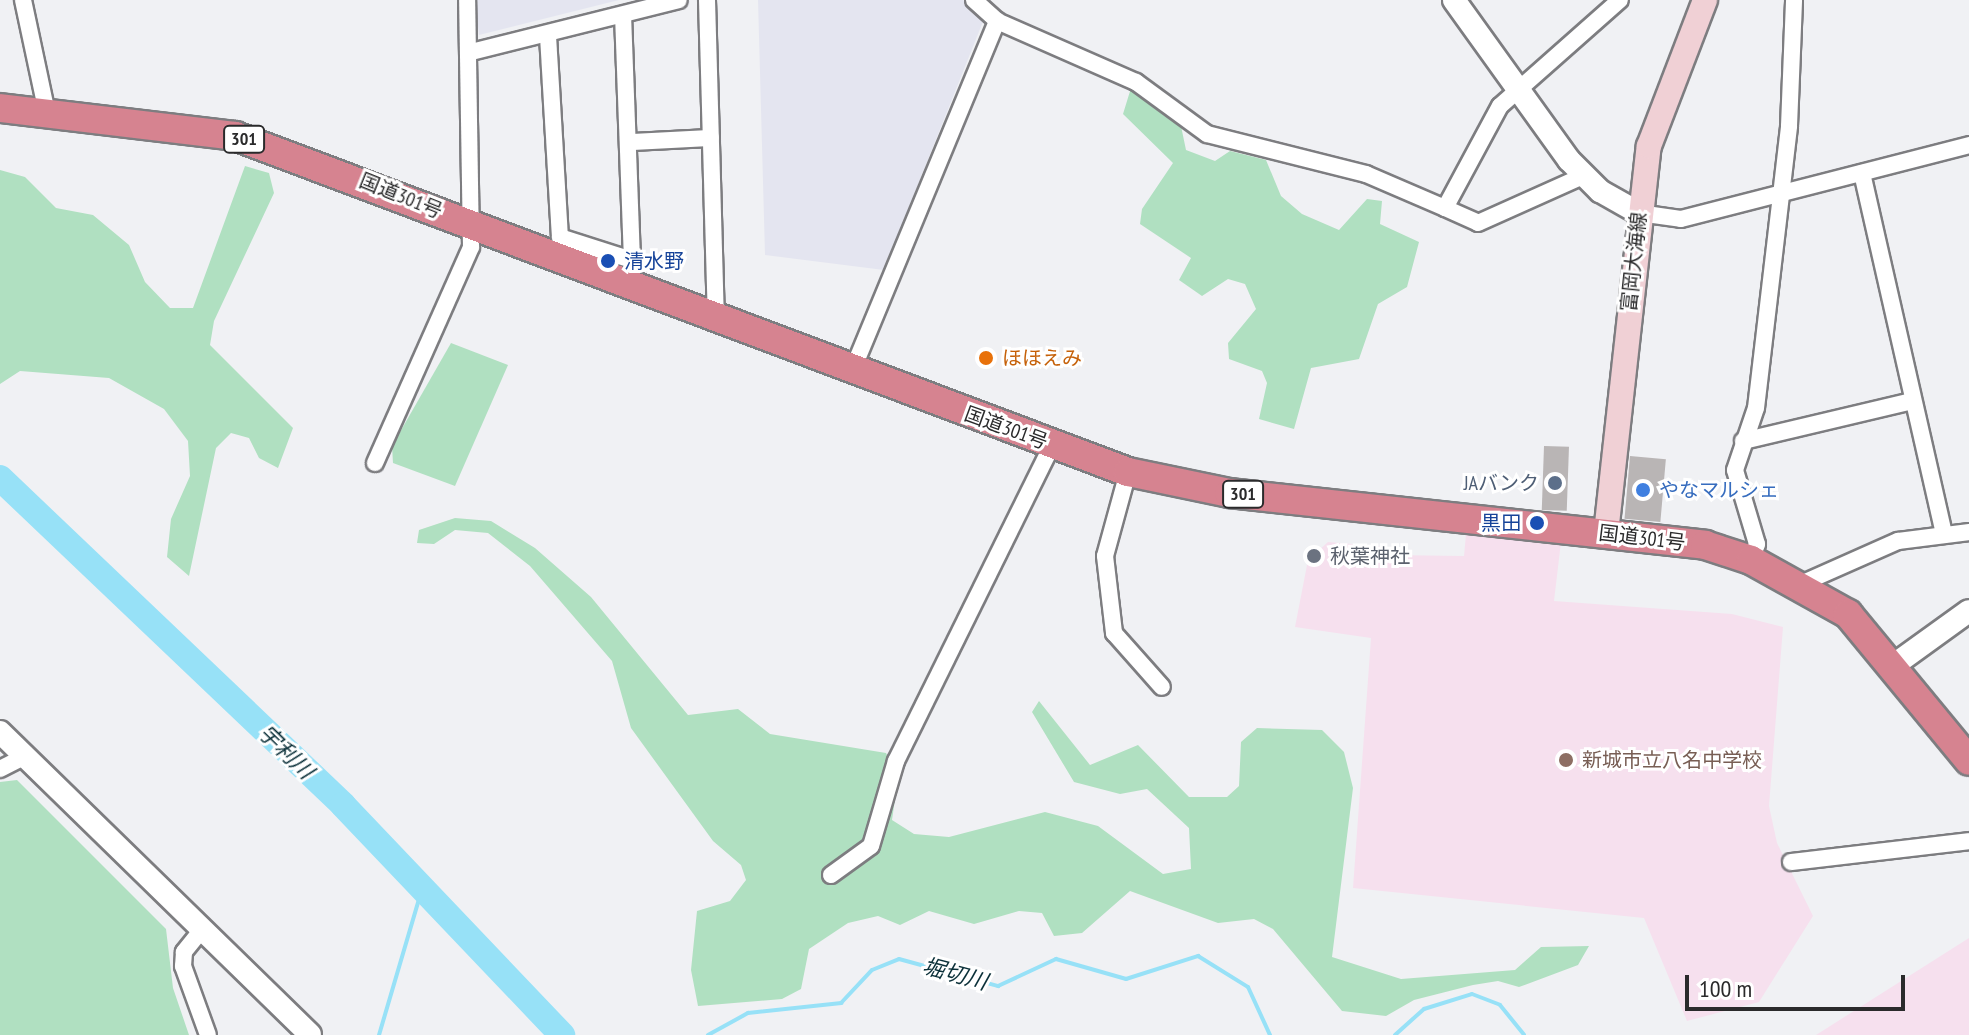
<!DOCTYPE html>
<meta charset="utf-8">
<style>
body{margin:0}
#map{position:relative;width:1969px;height:1035px;overflow:hidden;background:#f0f1f4;font-family:"PT Sans Narrow","Noto Sans JP",sans-serif}
div>[style]{position:absolute}
.built>*{inset:0;background:#e4e5f0}
.education>*{inset:0;background:#f6e0ee}
.green>*{inset:0;background:#b0e0c1}
.stream>*{height:4px;margin:-2px;padding:0 2px;transform-origin:2px;border-radius:2px;background:#97e1f7}
.river>*{height:26px;margin:-13px;padding:0 13px;transform-origin:13px;border-radius:13px;background:#97e1f7}
.building>*{inset:0;background:#b9b5b5;transform-origin:0 0}
.roads{filter:drop-shadow(2px 0 #7d7d80) drop-shadow(-2px 0 #7d7d80) drop-shadow(0 2px #7d7d80) drop-shadow(0 -2px #7d7d80)}
.minor>*{height:16px;margin:-8px;padding:0 8px;transform-origin:8px;border-radius:8px;background:#fff}
.tertiary>*{height:22px;margin:-11px;padding:0 11px;transform-origin:11px;border-radius:11px;background:#fff}
.secondary>*{height:24px;margin:-12px;padding:0 12px;transform-origin:12px;border-radius:12px;background:#f0d0d5}
.trunk>*{height:28px;margin:-14px;padding:0 14px;transform-origin:14px;border-radius:14px;background:#d68390}
.dots>*{width:22px;height:22px;translate:-50% -50%;box-sizing:border-box;border:4px solid #fff;border-radius:50%}
span{translate:-50% -50%;white-space:nowrap;text-align:center;line-height:1.15;-webkit-text-stroke:6px #fff;paint-order:stroke}
.shield-label span{padding:2px 6px;background:#fff;border:2px solid;border-radius:6px;-webkit-text-stroke-width:0}
.shield-label{font-size:18px;color:#2a2a2b;font-weight:700}
.street-label{font-size:20px;color:#2a2a2b}
.transit-label{font-size:20px;color:#164399}
.left{translate:0 -50%;text-align:left}
.right{translate:-100% -50%;text-align:right}
.food-label{font-size:20px;color:#c56008}
.service-label{font-size:20px;color:#4e5e75}
.shop-label{font-size:20px;color:#366cbe}
.worship-label{font-size:20px;color:#5b616d}
.education-label{font-size:20px;color:#785e54}
.water-label{font-size:22px;color:#0b3039;font-style:italic}
.scale{position:absolute;left:1685px;top:975px;width:220px;height:36px;box-sizing:border-box;border:4px solid #2a2a2b;border-top:0;padding-left:10px;font-size:24px;line-height:28px;white-space:nowrap;color:#2a2a2b;-webkit-text-stroke:6px #fff;paint-order:stroke}
</style>
<div id="map">
<div class="built">
<i style="clip-path:polygon(475px 0,619px 0,479px 35px)"></i>
<i style="clip-path:polygon(758px 0,963px 0,984px 19px,884px 270px,765px 255px)"></i>
</div>
<div class="education">
<i style="clip-path:polygon(1466px 534px,1561px 542px,1554px 601px,1732px 614px,1783px 627px,1769px 806px,1777px 843px,1813px 916px,1759px 1002px,1687px 1021px,1644px 918px,1353px 888px,1371px 638px,1295px 627px,1308px 560px,1328px 542px,1387px 547px,1388px 555px,1464px 556px)"></i>
<i style="clip-path:polygon(1969px 938px,1969px 1035px,1816px 1035px)"></i>
</div>
<div class="green">
<i style="clip-path:polygon(1131px 88px,1181px 126px,1186px 150px,1215px 161px,1230px 151px,1266px 160px,1281px 196px,1302px 214px,1339px 230px,1367px 199px,1382px 201px,1380px 224px,1419px 242px,1407px 287px,1378px 304px,1359px 359px,1311px 368px,1294px 429px,1259px 419px,1267px 383px,1262px 371px,1229px 359px,1228px 343px,1256px 309px,1245px 284px,1228px 279px,1202px 296px,1179px 280px,1191px 258px,1140px 224px,1142px 209px,1173px 163px,1123px 114px)"></i>
<i style="clip-path:polygon(245px 166px,269px 173px,274px 193px,214px 321px,210px 345px,293px 428px,278px 468px,259px 458px,249px 438px,231px 433px,216px 448px,189px 576px,167px 557px,171px 519px,190px 476px,188px 441px,164px 409px,109px 378px,20px 371px,0 384px,0 170px,25px 177px,56px 208px,93px 215px,129px 245px,145px 282px,170px 308px,193px 308px)"></i>
<i style="clip-path:polygon(451px 343px,508px 365px,455px 486px,393px 463px,392px 446px)"></i>
<i style="clip-path:polygon(455px 518px,491px 521px,535px 548px,591px 597px,688px 715px,738px 709px,770px 734px,886px 753px,898px 778px,892px 820px,914px 834px,949px 837px,1045px 812px,1098px 826px,1163px 874px,1191px 869px,1189px 828px,1147px 789px,1120px 794px,1074px 782px,1032px 712px,1039px 701px,1090px 765px,1138px 745px,1189px 797px,1227px 797px,1239px 786px,1241px 742px,1257px 728px,1322px 730px,1344px 752px,1353px 788px,1332px 957px,1401px 979px,1515px 970px,1541px 947px,1589px 946px,1578px 965px,1519px 987px,1498px 981px,1473px 985px,1414px 1000px,1386px 1016px,1342px 1011px,1273px 929px,1254px 919px,1218px 923px,1130px 891px,1082px 933px,1054px 936px,1042px 913px,1019px 911px,974px 924px,929px 911px,900px 925px,878px 916px,848px 923px,809px 949px,801px 989px,782px 999px,698px 1006px,691px 970px,697px 911px,730px 901px,746px 880px,741px 865px,713px 841px,631px 728px,612px 661px,530px 566px,488px 533px,455px 530px,434px 544px,417px 543px,419px 530px)"></i>
<i style="clip-path:polygon(17px 780px,166px 929px,173px 988px,189px 1035px,0 1035px,0 782px)"></i>
</div>
<div class="stream">
<i style="left:379px;top:1035px;width:149px;rotate:-73.6deg"></i>
<i style="left:708px;top:1035px;width:46px;rotate:-28.8deg"></i>
<i style="left:748px;top:1013px;width:94px;rotate:-6.1deg"></i>
<i style="left:841px;top:1003px;width:45px;rotate:-46.8deg"></i>
<i style="left:872px;top:970px;width:29px;rotate:-22deg"></i>
<i style="left:899px;top:959px;width:103px;rotate:15.3deg"></i>
<i style="left:998px;top:986px;width:64px;rotate:-25deg"></i>
<i style="left:1056px;top:959px;width:73px;rotate:15.9deg"></i>
<i style="left:1126px;top:979px;width:76px;rotate:-17.7deg"></i>
<i style="left:1198px;top:956px;width:59px;rotate:31.8deg"></i>
<i style="left:1248px;top:987px;width:53px;rotate:65.4deg"></i>
<i style="left:1395px;top:1035px;width:39px;rotate:-42deg"></i>
<i style="left:1424px;top:1009px;width:50px;rotate:-17.4deg"></i>
<i style="left:1472px;top:994px;width:30px;rotate:21deg"></i>
<i style="left:1500px;top:1005px;width:38px;rotate:51deg"></i>
</div>
<div class="river">
<i style="left:0;top:478px;width:474px;rotate:43.6deg"></i>
<i style="left:343px;top:805px;width:318px;rotate:46.4deg"></i>
</div>
<div class="building">
<i style="left:1544px;top:446px;width:25px;height:64px;rotate:2deg"></i>
<i style="left:1630px;top:456px;width:36px;height:63px;rotate:5deg"></i>
</div>
<div class="roads">
<div class="minor">
<i style="left:23px;top:0;width:116px;rotate:78deg"></i>
<i style="left:707px;top:0;width:314px;rotate:88.4deg"></i>
<i style="left:974px;top:0;width:31px;rotate:42deg"></i>
<i style="left:997px;top:21px;width:152px;rotate:23.7deg"></i>
<i style="left:1136px;top:82px;width:88px;rotate:36.2deg"></i>
<i style="left:1207px;top:134px;width:164px;rotate:14.1deg"></i>
<i style="left:1366px;top:174px;width:86px;rotate:23.3deg"></i>
<i style="left:1445px;top:208px;width:116px;rotate:-61.7deg"></i>
<i style="left:1500px;top:106px;width:160px;rotate:-41.5deg"></i>
<i style="left:548px;top:36px;width:201px;rotate:86.6deg"></i>
<i style="left:560px;top:237px;width:76px;rotate:17.7deg"></i>
<i style="left:632px;top:260px;width:244px;rotate:-92.1deg"></i>
<i style="left:471px;top:52px;width:214px;rotate:-14deg"></i>
<i style="left:631px;top:142px;width:80px;rotate:-2.9deg"></i>
<i style="left:1862px;top:173px;width:371px;rotate:77.2deg"></i>
<i style="left:1445px;top:208px;width:36px;rotate:24deg"></i>
<i style="left:1478px;top:223px;width:115px;rotate:-24.1deg"></i>
<i style="left:1639px;top:213px;width:42px;rotate:8.1deg"></i>
<i style="left:1681px;top:219px;width:297px;rotate:-14.4deg"></i>
<i style="left:853px;top:369px;width:377px;rotate:-67.5deg"></i>
<i style="left:1743px;top:441px;width:174px;rotate:-13.3deg"></i>
<i style="left:375px;top:463px;width:236px;rotate:-66deg"></i>
<i style="left:471px;top:247px;width:247px;rotate:-90.9deg"></i>
<i style="left:1128px;top:472px;width:87px;rotate:105.3deg"></i>
<i style="left:1105px;top:556px;width:78px;rotate:83.3deg"></i>
<i style="left:1114px;top:633px;width:72px;rotate:48.4deg"></i>
<i style="left:1751px;top:560px;width:17px;rotate:-69deg"></i>
<i style="left:1757px;top:544px;width:77px;rotate:-106.6deg"></i>
<i style="left:1735px;top:470px;width:65px;rotate:-71.3deg"></i>
<i style="left:1756px;top:408px;width:284px;rotate:-83.3deg"></i>
<i style="left:1789px;top:126px;width:126px;rotate:-87.7deg"></i>
<i style="left:1803px;top:583px;width:104px;rotate:-23.9deg"></i>
<i style="left:1898px;top:541px;width:72px;rotate:-7.2deg"></i>
<i style="left:0;top:769px;width:27px;rotate:-27deg"></i>
<i style="left:1791px;top:862px;width:179px;rotate:-6.7deg"></i>
<i style="left:831px;top:875px;width:49px;rotate:-35.9deg"></i>
<i style="left:871px;top:846px;width:89px;rotate:-73.6deg"></i>
<i style="left:896px;top:761px;width:352px;rotate:-63.7deg"></i>
<i style="left:200px;top:932px;width:26px;rotate:129deg"></i>
<i style="left:184px;top:952px;width:14px;rotate:94deg"></i>
<i style="left:183px;top:966px;width:73px;rotate:70.1deg"></i>
</div>
<div class="tertiary">
<i style="left:1454px;top:0;width:197px;rotate:54.3deg"></i>
<i style="left:1569px;top:160px;width:44px;rotate:45deg"></i>
<i style="left:1600px;top:191px;width:45px;rotate:29.4deg"></i>
<i style="left:1894px;top:665px;width:92px;rotate:-35.8deg"></i>
<i style="left:0;top:732px;width:433px;rotate:44.3deg"></i>
</div>
<div class="secondary">
<i style="left:1606px;top:533px;width:389px;rotate:-83.7deg"></i>
<i style="left:1649px;top:146px;width:156px;rotate:-69deg"></i>
</div>
<div class="trunk">
<i style="left:0;top:108px;width:237px;rotate:6.8deg"></i>
<i style="left:235px;top:136px;width:954px;rotate:20.62deg"></i>
<i style="left:1128px;top:472px;width:103px;rotate:11.7deg"></i>
<i style="left:1229px;top:493px;width:479px;rotate:6.2deg"></i>
<i style="left:1705px;top:545px;width:48px;rotate:18.1deg"></i>
<i style="left:1751px;top:560px;width:111px;rotate:29.1deg"></i>
<i style="left:1848px;top:614px;width:190px;rotate:50.5deg"></i>
</div>
</div>
<div class="dots">
<i style="left:608px;top:261px;background:#1a4fb4"></i>
<i style="left:986px;top:358px;background:#e8710a"></i>
<i style="left:1555px;top:483px;background:#5c6f8a"></i>
<i style="left:1643px;top:490px;background:#3f7fe0"></i>
<i style="left:1537px;top:523px;background:#1a4fb4"></i>
<i style="left:1314px;top:556px;background:#6b7280"></i>
<i style="left:1566px;top:760px;background:#8d6e63"></i>
</div>
<div class="shield-label">
<span style="left:244px;top:139px">301</span>
<span style="left:1243px;top:494px">301</span>
</div>
<div class="street-label">
<span style="left:401px;top:196px;rotate:22deg">国道301号</span>
<span style="left:1634px;top:262px;rotate:-84deg">富岡大海線</span>
<span style="left:1006px;top:428px;rotate:20deg">国道301号</span>
<span style="left:1642px;top:538px;rotate:7deg">国道301号</span>
</div>
<div class="transit-label">
<span class="left" style="left:624px;top:261px">清水野</span>
<span class="right" style="left:1521px;top:523px">黒田</span>
</div>
<div class="food-label">
<span class="left" style="left:1002px;top:358px">ほほえみ</span>
</div>
<div class="service-label">
<span class="right" style="left:1539px;top:483px">JAバンク</span>
</div>
<div class="shop-label">
<span class="left" style="left:1659px;top:490px">やなマルシェ</span>
</div>
<div class="worship-label">
<span class="left" style="left:1330px;top:556px">秋葉神社</span>
</div>
<div class="education-label">
<span class="left" style="left:1582px;top:760px">新城市立八名中学校</span>
</div>
<div class="water-label">
<span style="left:286px;top:752px;rotate:44deg">宇利川</span>
<span style="left:955px;top:974px;rotate:15deg">堀切川</span>
</div>
<div class="scale">100 m</div>
</div>
